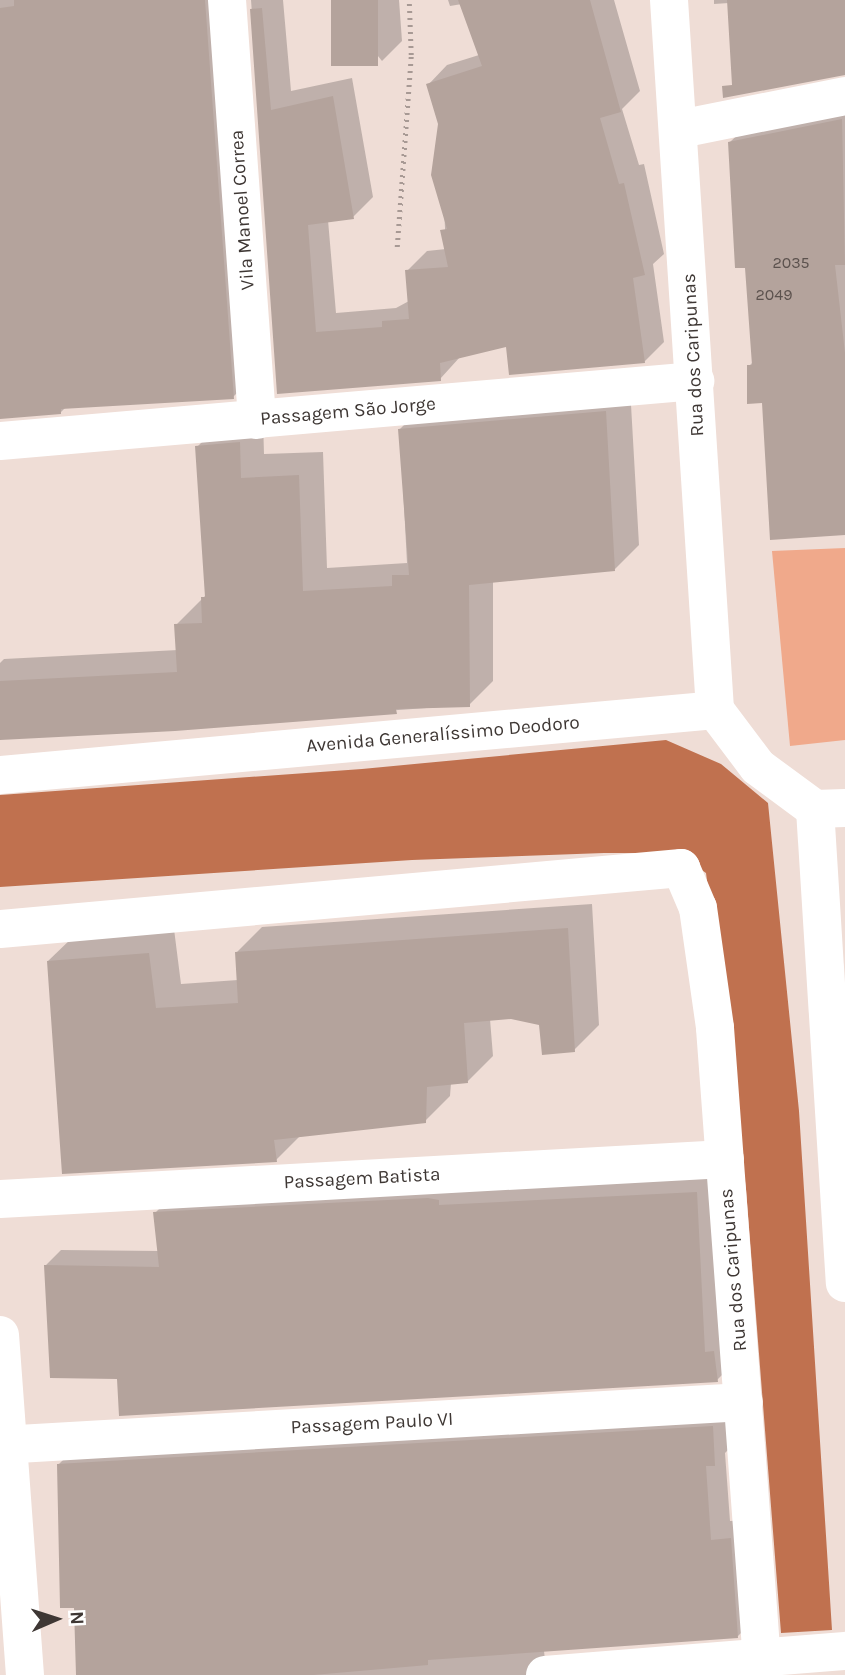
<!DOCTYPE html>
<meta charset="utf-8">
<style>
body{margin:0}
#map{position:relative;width:845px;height:1675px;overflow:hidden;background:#efddd6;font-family:Karla,sans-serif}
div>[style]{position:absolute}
.green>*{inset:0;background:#f0a98b}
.water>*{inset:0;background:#c0714f}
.shadow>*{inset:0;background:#0003}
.building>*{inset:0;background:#b4a39c;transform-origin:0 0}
.path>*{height:4.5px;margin-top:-2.25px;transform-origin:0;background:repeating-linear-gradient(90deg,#a79994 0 2px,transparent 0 7px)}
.minor>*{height:38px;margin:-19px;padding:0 19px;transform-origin:19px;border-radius:19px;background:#fff}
span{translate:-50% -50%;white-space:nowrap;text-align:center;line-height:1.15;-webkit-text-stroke:6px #fff;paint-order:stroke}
.number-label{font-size:16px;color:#5c524e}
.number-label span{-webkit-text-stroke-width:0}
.street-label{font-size:19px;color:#3e3734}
.north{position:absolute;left:21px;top:1584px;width:70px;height:70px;-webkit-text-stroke:5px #fff;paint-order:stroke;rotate:87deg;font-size:19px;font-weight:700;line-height:28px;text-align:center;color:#3e3734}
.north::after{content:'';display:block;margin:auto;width:24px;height:32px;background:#3e3734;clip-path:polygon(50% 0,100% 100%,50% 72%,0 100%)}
</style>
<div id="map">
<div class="green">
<i style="clip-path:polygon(845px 548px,845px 740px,790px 746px,772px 551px)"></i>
</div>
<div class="water">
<i style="clip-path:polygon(666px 740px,721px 764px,768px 803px,799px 1111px,832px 1630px,781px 1633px,746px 1189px,706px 873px,677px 853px,604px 853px,412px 860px,0 887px,0 795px,362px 769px)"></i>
</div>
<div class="shadow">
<i style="clip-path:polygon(0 0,226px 0,253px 377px,233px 397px,66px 407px,61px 412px,0 417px)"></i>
<i style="clip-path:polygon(251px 0,283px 0,291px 91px,352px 78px,373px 197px,353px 217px,328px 220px,336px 313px,396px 308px,409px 301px,407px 271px,427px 251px,446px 249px,440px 124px,428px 85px,447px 65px,479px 55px,462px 4px,450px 6px,448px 0,614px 0,640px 91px,622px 109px,639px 165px,644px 164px,664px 254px,653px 264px,664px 342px,644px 362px,507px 345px,460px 357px,440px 379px,279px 392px)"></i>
<i style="clip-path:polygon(332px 0,399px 0,402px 41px,382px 61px)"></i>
<i style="clip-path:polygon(714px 0,845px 0,845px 62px,729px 3px,714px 4px)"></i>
<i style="clip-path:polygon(845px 102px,845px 534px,763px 401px,749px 366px,754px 361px,747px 266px,730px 142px,752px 121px)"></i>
<i style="clip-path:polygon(630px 387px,639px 545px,615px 569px,493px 581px,493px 681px,469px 705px,0 738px,0 663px,4px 659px,178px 650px,176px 625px,206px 595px,197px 447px,221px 423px,263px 419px,264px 454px,323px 452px,327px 568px,407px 563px,400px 429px,424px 405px)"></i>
<i style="clip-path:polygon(592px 904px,599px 1025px,574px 1050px,541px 1024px,511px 1017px,490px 1019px,493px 1056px,468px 1081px,451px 1083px,450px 1096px,425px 1121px,301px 1135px,276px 1160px,48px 961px,74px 936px,174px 929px,181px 984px,238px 980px,237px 952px,262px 927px)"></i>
<i style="clip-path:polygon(712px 1177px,733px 1364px,717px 1380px,118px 1377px,46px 1265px,61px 1250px,159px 1251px,155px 1213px,171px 1197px)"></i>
<i style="clip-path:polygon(731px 1407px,733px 1445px,725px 1453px,730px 1521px,749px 1520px,757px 1617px,738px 1636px,544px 1651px,546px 1669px,559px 1675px,77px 1675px,76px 1606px,59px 1464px,78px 1445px)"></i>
</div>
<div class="building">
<i style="clip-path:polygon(14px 0,205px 0,234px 399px,61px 409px,61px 414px,0 419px,0 8px,14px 6px)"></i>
<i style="left:331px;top:0;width:47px;height:66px"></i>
<i style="clip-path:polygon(458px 0,590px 0,621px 112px,600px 118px,619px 184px,624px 183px,645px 275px,633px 278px,645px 363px,509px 375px,506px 347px,440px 363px,441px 381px,277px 394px,250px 9px,262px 8px,271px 110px,333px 96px,354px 219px,308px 225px,316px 332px,382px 327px,382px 321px,409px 319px,405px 270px,448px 267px,440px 230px,447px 229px,431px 175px,438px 124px,426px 84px,482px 66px)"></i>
<i style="clip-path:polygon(727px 0,845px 0,845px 75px,723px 98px,722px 86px,732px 85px)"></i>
<i style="clip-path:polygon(842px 119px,845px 265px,835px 265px,845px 353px,845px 535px,770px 540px,762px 403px,747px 404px,747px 365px,752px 365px,745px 268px,735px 268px,728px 142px)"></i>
<i style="clip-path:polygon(606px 411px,615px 571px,469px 585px,470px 707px,396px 709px,397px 714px,175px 731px,0 740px,0 681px,177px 672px,174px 624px,202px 623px,201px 597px,205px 597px,195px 446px,240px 442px,241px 478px,299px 475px,303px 591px,392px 586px,392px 575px,409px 575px,398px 429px)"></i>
<i style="clip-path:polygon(568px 928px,575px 1052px,542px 1055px,539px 1025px,511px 1019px,464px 1023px,468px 1083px,427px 1087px,426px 1123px,274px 1140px,277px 1162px,62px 1174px,47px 961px,149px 953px,156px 1008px,238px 1003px,235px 952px)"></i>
<i style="clip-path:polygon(697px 1192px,705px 1352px,714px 1351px,718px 1382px,119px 1416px,117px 1379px,50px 1378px,44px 1265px,159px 1267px,153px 1212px,428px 1198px,439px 1200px,439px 1205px)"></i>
<i style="clip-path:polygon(713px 1426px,715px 1466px,706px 1466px,711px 1540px,731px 1538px,738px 1638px,428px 1660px,428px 1665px,313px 1675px,76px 1675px,74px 1608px,60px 1608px,57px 1464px)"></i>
</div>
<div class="path">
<i style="left:397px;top:247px;width:193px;rotate:-85.8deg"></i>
<i style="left:411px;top:55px;width:55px;rotate:-92.1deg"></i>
</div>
<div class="minor">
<i style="left:227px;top:0;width:421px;rotate:85.9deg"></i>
<i style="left:669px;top:0;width:711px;rotate:86.29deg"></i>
<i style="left:680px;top:129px;width:168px;rotate:-11.3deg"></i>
<i style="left:0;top:441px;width:698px;rotate:-4.93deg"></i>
<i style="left:715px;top:710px;width:71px;rotate:53deg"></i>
<i style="left:758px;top:767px;width:71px;rotate:36.4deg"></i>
<i style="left:815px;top:809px;width:30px;rotate:-2deg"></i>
<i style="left:0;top:775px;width:718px;rotate:-5.19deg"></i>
<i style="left:815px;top:809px;width:475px;rotate:86.4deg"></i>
<i style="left:0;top:929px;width:684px;rotate:-5.12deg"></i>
<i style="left:681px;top:868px;width:43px;rotate:67deg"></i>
<i style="left:698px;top:908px;width:121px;rotate:81.9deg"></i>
<i style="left:715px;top:1028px;width:649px;rotate:85.76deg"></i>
<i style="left:0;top:1199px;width:726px;rotate:-3.16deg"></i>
<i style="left:0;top:1335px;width:341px;rotate:85.8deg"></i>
<i style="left:0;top:1445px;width:745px;rotate:-3.31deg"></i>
<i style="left:545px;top:1675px;width:301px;rotate:-4.6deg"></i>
</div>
<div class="number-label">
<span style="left:791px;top:263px">2035</span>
<span style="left:774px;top:295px">2049</span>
</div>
<div class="street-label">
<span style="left:243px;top:210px;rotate:-94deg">Vila Manoel Correa</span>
<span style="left:694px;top:355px;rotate:-93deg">Rua dos Caripunas</span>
<span style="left:348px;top:412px;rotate:-5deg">Passagem São Jorge</span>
<span style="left:443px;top:735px;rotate:-5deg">Avenida Generalíssimo Deodoro</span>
<span style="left:362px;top:1179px;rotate:-3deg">Passagem Batista</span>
<span style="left:734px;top:1270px;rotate:-95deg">Rua dos Caripunas</span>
<span style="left:372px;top:1424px;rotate:-3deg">Passagem Paulo VI</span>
</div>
<div class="north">N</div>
</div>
